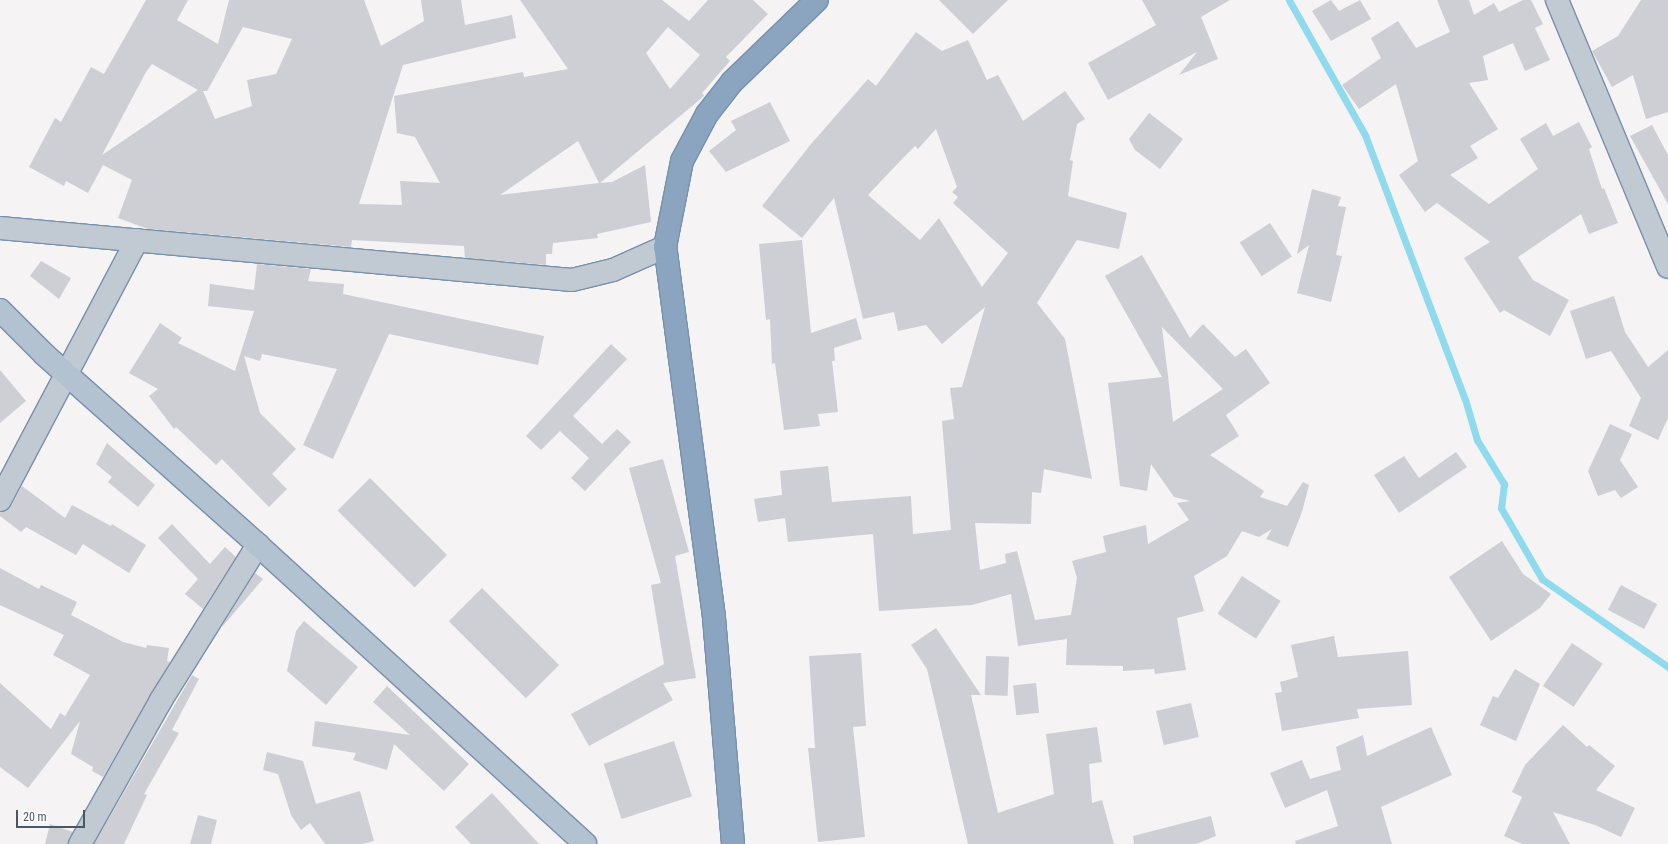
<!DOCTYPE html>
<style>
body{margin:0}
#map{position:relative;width:1668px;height:844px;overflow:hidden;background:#f5f3f3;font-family:"Roboto Condensed",sans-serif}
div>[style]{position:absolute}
.stream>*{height:7px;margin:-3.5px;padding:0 3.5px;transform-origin:3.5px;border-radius:3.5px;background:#90daee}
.building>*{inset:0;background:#cdcfd5;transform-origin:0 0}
.roads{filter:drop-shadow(1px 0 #7690ad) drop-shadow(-1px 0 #7690ad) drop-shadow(0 1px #7690ad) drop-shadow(0 -1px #7690ad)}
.minor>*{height:22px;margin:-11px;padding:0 11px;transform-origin:11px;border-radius:11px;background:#c1cad2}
.major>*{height:22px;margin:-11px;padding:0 11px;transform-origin:11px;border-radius:11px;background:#b3c2d1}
.highway>*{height:22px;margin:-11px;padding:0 11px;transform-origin:11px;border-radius:11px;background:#8ba5c1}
span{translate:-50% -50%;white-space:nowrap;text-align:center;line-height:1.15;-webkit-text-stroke:3.5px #fff;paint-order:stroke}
.scale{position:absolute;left:16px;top:810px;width:69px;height:18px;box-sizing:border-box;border:2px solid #4a5661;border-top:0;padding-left:5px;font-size:12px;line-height:14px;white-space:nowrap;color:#4a5661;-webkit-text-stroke:3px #fff;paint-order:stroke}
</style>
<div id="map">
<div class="stream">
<i style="left:1289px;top:0;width:155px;rotate:60.6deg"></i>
<i style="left:1365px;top:135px;width:282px;rotate:69.3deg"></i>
<i style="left:1465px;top:399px;width:43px;rotate:73.7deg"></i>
<i style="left:1477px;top:440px;width:52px;rotate:58.5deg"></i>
<i style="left:1504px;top:484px;width:24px;rotate:97deg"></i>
<i style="left:1501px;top:508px;width:82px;rotate:60deg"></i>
<i style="left:1542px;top:579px;width:154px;rotate:34.9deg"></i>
</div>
<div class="building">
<i style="clip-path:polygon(evenodd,146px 0,188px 0,177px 20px,218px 44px,229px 0,364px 0,381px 46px,424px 21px,421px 0,461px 0,465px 25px,512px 15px,516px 38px,403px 65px,359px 204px,402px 205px,400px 181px,440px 183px,415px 137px,397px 133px,394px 96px,523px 72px,524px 77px,568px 69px,520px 0,662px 0,689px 21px,708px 0,753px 0,768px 14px,726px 57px,730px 61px,702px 93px,704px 96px,600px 183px,612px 182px,645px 165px,651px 222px,597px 234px,598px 238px,553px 243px,552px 254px,546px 254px,546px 265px,465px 258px,464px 246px,352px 240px,351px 247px,148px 229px,118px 218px,132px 180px,103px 165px,88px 193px,66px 181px,64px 186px,29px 167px,55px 118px,61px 122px,91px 67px,104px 74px,146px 0,243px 27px,292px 39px,276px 74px,247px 80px,252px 106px,215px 119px,203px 91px,207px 91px,243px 27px,146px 0,668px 27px,700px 55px,670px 89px,646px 53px,668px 27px,146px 0,152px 64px,198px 90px,102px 155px,146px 72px,152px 64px,146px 0,578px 141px,599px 183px,500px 195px,578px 141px)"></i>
<i style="clip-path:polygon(939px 0,1008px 0,973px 34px)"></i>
<i style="clip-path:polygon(1142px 0,1230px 0,1201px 17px,1218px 59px,1179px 75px,1197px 52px,1108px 100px,1088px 63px,1156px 25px)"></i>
<i style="clip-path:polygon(1331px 0,1339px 11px,1360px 0,1371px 19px,1331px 41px,1312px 11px)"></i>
<i style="clip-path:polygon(1437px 0,1469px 0,1474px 15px,1494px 3px,1499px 12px,1523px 0,1531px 0,1543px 24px,1535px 28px,1550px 60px,1525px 71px,1513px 43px,1483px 56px,1488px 80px,1469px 83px,1498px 129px,1470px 146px,1478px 158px,1450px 175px,1489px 204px,1538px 169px,1520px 139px,1546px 123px,1553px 136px,1579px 122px,1592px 147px,1589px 149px,1602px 189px,1604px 188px,1618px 223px,1589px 234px,1581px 214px,1518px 257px,1533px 280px,1569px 300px,1550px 336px,1504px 310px,1500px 313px,1464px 258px,1490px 242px,1437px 203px,1425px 212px,1399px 175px,1418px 161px,1396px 84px,1359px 109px,1342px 85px,1381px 58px,1371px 38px,1398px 21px,1416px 48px,1450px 32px)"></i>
<i style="clip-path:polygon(1641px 0,1668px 0,1668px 112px,1646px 119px,1633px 75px,1612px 87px,1592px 51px,1618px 36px)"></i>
<i style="clip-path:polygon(evenodd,916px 32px,942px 51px,968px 40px,987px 80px,998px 75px,1023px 121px,1065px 91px,1085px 119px,1077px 124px,1070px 160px,1073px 161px,1068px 196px,1127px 213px,1119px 249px,1077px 240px,1037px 303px,1065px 339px,1092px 479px,1044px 469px,1041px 493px,1032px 492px,1031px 524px,975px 523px,980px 570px,1006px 563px,1005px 554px,1017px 551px,1035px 620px,1071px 615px,1077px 578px,1072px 561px,1106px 552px,1103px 536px,1146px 525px,1148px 544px,1189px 520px,1177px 503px,1190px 501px,1174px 497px,1151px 464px,1147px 491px,1120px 486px,1108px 383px,1162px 377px,1105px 276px,1142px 255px,1190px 338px,1203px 324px,1235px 357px,1246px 349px,1270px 383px,1226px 415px,1239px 436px,1210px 455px,1264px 491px,1260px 497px,1287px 506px,1303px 482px,1309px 485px,1302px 512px,1288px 547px,1266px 539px,1272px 529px,1259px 537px,1242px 531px,1227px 556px,1194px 576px,1204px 611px,1177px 618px,1186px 670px,1155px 674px,1154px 669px,1123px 671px,1123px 666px,1066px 665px,1067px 639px,1018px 646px,1011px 594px,972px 605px,879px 611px,873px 534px,788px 542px,785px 518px,758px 522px,754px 499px,782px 495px,780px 471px,828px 466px,832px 502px,911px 496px,913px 534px,951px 530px,942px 421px,954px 419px,950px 388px,962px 387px,985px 307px,942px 344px,926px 325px,898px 331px,894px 312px,863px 319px,834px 198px,802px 238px,762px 206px,811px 144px,868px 79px,876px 86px,916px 32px,936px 129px,957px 187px,952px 192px,958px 197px,953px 203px,1008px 253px,982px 287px,939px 218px,920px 240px,868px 195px,902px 159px,915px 146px,918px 149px,936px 129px,916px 32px,1162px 327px,1223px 389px,1173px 422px,1168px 376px,1162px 327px)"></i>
<i style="clip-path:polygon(770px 102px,790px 141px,726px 172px,709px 151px,736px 130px,731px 121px)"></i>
<i style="clip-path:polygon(1149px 113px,1183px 139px,1160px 169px,1135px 150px,1129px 139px)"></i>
<i style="clip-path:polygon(1652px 125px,1668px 155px,1668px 204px,1630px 136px)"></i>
<i style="clip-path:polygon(1312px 189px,1341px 197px,1338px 206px,1346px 207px,1336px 255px,1342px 256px,1331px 302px,1297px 293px,1309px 245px,1297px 254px)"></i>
<i style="left:1270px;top:223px;width:40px;height:36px;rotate:57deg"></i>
<i style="clip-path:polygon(802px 240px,811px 333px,856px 318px,862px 339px,834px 348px,835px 361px,832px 361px,838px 412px,818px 414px,820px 426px,784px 430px,775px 363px,772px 364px,770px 319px,766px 320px,759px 244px)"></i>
<i style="clip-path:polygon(41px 261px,71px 278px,59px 299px,30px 276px)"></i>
<i style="clip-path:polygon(257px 264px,311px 269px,308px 281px,344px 284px,343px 294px,544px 336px,538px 365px,389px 334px,333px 459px,303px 445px,337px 369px,262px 354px,260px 361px,244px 356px,260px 413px,296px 449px,272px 474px,287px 489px,269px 507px,222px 459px,216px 465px,176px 427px,174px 429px,149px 396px,158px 389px,129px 373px,160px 323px,182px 338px,178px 343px,235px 371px,254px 311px,208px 306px,210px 284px,254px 290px)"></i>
<i style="clip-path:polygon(1614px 296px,1625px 332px,1648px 367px,1668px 350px,1668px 418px,1658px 440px,1629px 426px,1641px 398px,1611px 351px,1586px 359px,1570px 311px)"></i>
<i style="clip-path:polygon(611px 344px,627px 359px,573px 416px,602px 444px,617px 429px,631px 442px,585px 491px,571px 478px,589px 458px,560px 431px,541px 450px,526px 436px)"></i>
<i style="clip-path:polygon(0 370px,26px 401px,0 423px)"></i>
<i style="clip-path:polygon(1610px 424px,1632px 434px,1620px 460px,1638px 487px,1621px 498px,1615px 490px,1598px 496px,1588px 471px)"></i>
<i style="clip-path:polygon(107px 443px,155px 485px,138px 507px,108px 482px,112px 477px,96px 464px)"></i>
<i style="clip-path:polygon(1456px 452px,1467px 467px,1399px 513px,1374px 475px,1404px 456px,1419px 478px)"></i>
<i style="clip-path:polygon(663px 459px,689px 552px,675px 556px,696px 678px,663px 683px,673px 700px,589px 746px,571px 714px,664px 664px,651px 585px,661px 583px,629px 468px)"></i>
<i style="left:370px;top:478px;width:109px;height:46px;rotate:45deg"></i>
<i style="clip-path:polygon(22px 486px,65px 518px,72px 505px,111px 526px,112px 524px,146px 545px,129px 573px,83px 544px,76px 555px,26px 527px,21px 532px,0 516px,0 512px,11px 506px)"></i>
<i style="clip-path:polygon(172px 524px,210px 564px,225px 547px,236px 557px,203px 609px,185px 594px,198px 579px,158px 538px)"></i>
<i style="clip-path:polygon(1502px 541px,1523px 574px,1551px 594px,1540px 608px,1491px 641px,1449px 577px)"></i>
<i style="clip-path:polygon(0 568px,39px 589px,41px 585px,77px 602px,71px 615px,123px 642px,146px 648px,147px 645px,169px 648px,167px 661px,170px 662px,103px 777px,92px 771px,93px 767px,71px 754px,80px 721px,28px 788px,0 767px,0 683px,51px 729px,60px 713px,65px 716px,90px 675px,53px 655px,64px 635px,0 605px)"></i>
<i style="clip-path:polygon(255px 573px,263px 579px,223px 626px,222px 626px)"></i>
<i style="left:1242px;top:576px;width:46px;height:45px;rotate:33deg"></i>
<i style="left:1621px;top:585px;width:41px;height:28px;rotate:28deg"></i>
<i style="left:482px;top:588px;width:109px;height:47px;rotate:45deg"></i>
<i style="clip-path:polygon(304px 621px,358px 667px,326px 705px,287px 671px,296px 631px)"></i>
<i style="clip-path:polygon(936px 628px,981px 695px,971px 695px,998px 813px,1054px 794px,1046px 734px,1097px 727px,1102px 762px,1089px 764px,1092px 803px,1102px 800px,1114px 844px,968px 844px,927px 669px,911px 645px)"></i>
<i style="clip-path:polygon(1334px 636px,1338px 657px,1408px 651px,1412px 705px,1357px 709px,1359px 718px,1282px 731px,1275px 693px,1282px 692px,1280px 682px,1298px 677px,1291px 645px)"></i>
<i style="left:1572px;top:643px;width:37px;height:52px;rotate:34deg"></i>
<i style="clip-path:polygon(861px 653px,866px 726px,853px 727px,865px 837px,818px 842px,808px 748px,815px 748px,809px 656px)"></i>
<i style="left:986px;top:656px;width:23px;height:39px;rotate:2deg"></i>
<i style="clip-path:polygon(1515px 669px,1540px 684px,1516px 741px,1480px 725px,1493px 696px,1498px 698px)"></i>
<i style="clip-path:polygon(192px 675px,199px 679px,172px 730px,179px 733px,144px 794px,147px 795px,124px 844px,94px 844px)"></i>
<i style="left:1036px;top:683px;width:30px;height:23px;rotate:84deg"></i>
<i style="clip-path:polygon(387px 686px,469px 764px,444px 791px,394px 744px,387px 770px,353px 760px,356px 753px,312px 746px,315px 721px,410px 735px,373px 702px)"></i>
<i style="left:1191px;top:703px;width:35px;height:36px;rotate:77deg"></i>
<i style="clip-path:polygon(1563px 725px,1587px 747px,1589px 745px,1615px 766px,1596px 790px,1635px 808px,1621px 837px,1595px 825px,1553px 812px,1570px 844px,1522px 844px,1504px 836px,1522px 797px,1512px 792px,1525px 765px)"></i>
<i style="clip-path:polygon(1431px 727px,1452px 775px,1381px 807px,1392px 844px,1296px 844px,1295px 841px,1338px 826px,1327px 790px,1285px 808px,1270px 773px,1302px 760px,1310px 779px,1341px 770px,1336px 747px,1363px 735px,1367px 756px)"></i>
<i style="left:674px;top:741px;width:58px;height:74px;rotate:72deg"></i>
<i style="clip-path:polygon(267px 752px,303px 761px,316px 804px,360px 791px,374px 841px,362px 844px,325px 844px,310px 823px,301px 830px,291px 815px,278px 774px,263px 770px)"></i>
<i style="clip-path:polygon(492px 793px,539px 844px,471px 844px,455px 827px)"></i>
<i style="clip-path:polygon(198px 815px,217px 820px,211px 844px,190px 844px)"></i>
<i style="clip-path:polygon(1211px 816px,1216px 836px,1196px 844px,1134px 844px,1133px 836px)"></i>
<i style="clip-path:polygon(50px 824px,73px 832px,68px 844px,45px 844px)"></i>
</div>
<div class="roads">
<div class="minor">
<i style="left:1557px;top:0;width:289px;rotate:67.4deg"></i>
<i style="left:0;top:228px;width:574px;rotate:5.19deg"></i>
<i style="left:572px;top:280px;width:42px;rotate:-13.7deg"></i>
<i style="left:613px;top:270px;width:57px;rotate:-23.9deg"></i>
<i style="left:0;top:500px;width:294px;rotate:-62.2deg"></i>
<i style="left:80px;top:844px;width:165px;rotate:-60.6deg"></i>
<i style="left:161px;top:700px;width:183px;rotate:-58deg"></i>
</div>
<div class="major">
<i style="left:0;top:310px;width:64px;rotate:45deg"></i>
<i style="left:45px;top:355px;width:285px;rotate:41.7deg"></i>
<i style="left:258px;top:545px;width:443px;rotate:42.4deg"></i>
</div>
<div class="highway">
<i style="left:733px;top:844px;width:228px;rotate:-94.8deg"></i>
<i style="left:714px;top:617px;width:373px;rotate:-97.5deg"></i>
<i style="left:665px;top:247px;width:88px;rotate:-78.8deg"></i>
<i style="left:682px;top:161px;width:53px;rotate:-62deg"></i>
<i style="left:707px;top:114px;width:41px;rotate:-52deg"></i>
<i style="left:732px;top:82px;width:118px;rotate:-44deg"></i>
</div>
</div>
<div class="scale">20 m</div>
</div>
